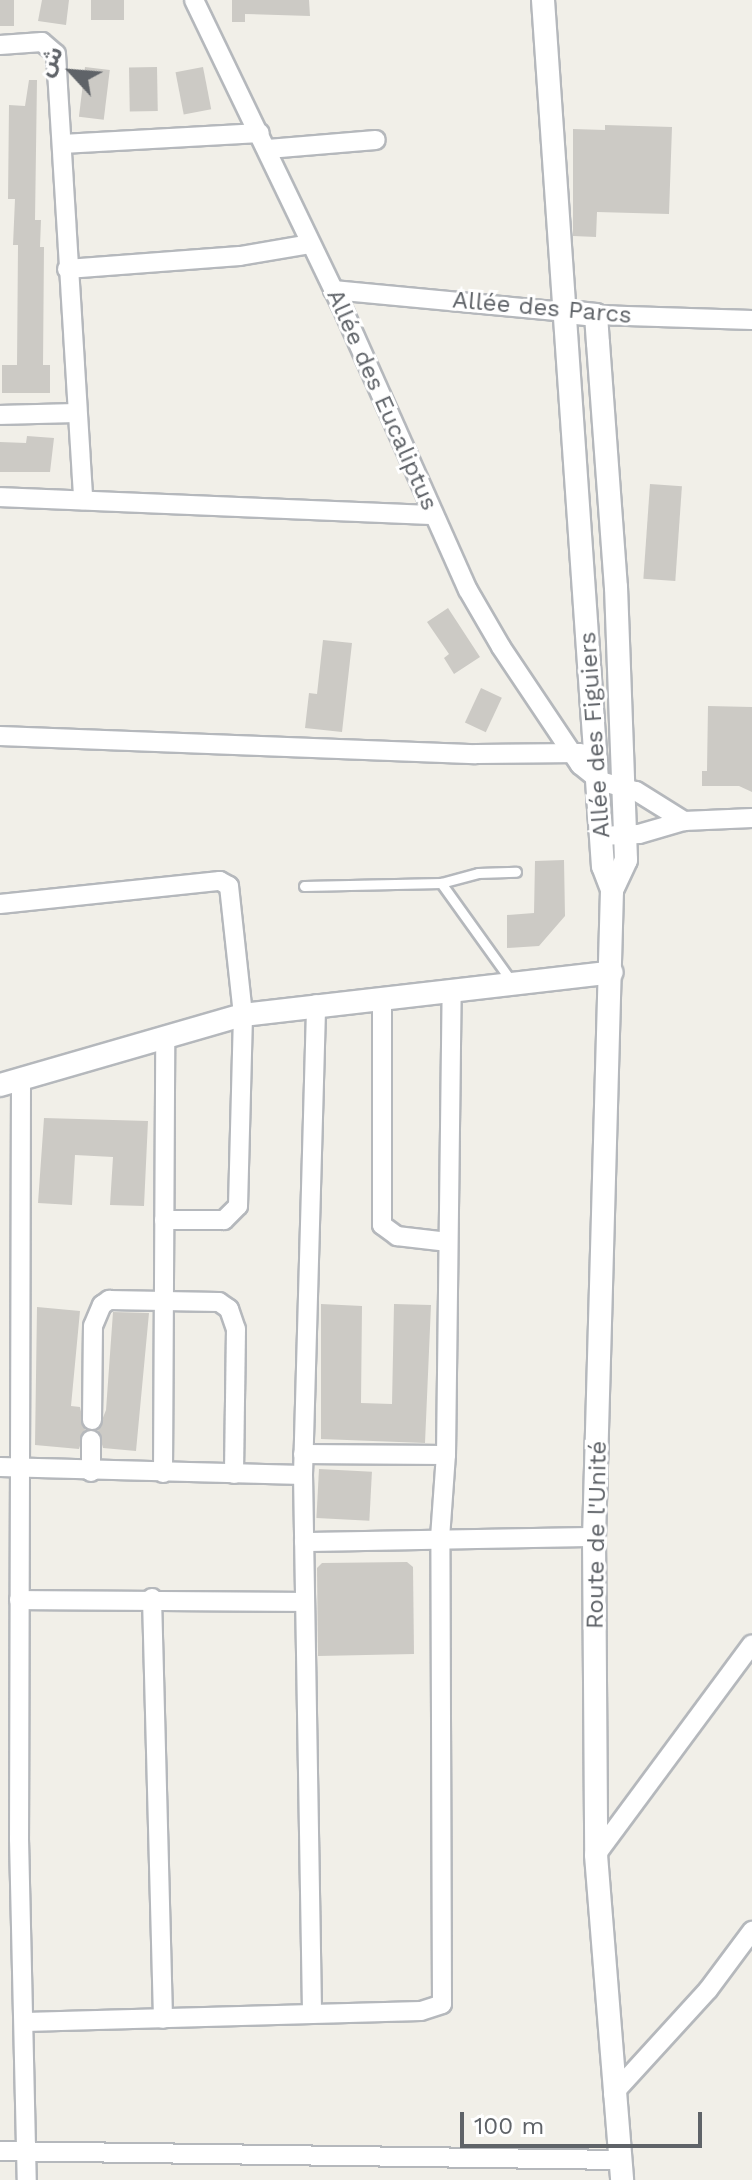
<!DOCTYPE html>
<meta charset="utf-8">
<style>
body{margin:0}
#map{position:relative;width:752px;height:2180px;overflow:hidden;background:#f1efe8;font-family:"Work Sans","Noto Sans Arabic",sans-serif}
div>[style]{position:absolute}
.building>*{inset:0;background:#cccac5;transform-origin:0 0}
.roads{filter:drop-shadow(2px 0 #b5b8bc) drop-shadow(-2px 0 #b5b8bc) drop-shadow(0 2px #b5b8bc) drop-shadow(0 -2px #b5b8bc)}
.service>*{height:9px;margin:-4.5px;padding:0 4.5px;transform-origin:4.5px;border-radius:4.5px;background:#fff}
.minor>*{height:18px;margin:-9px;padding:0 9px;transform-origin:9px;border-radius:9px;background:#fff}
.tertiary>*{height:22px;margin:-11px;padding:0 11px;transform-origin:11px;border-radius:11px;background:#fff}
span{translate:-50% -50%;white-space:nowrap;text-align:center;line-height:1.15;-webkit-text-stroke:6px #fff;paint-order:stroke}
.street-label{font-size:24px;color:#5f6368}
.north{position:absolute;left:32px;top:32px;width:80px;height:80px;-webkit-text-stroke:6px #fff;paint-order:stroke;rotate:296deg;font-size:22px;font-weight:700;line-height:32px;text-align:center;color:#5f6368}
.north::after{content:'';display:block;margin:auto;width:28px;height:36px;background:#5f6368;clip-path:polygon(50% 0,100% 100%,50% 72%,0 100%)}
.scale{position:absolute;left:460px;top:2112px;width:242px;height:36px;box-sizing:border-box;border:4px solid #5f6368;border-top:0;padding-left:10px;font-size:24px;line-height:28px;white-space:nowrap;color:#5f6368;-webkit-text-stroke:6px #fff;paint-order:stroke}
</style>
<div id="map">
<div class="building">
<i style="left:0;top:0;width:14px;height:26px"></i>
<i style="clip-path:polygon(42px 0,69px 0,66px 25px,38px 21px)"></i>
<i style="left:91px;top:0;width:33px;height:20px"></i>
<i style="clip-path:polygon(232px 0,309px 0,310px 16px,245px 14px,245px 22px,232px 22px)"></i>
<i style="left:85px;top:67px;width:25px;height:50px;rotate:7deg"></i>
<i style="left:157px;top:67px;width:44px;height:28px;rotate:89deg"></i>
<i style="left:203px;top:67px;width:43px;height:28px;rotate:79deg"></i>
<i style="clip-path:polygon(29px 80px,37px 80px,35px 220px,41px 220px,40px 247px,44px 247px,43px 365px,50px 365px,50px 393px,2px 393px,2px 365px,17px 365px,18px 245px,13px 245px,15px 199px,8px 199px,9px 105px,25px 106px)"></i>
<i style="clip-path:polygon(605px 125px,672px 127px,669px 214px,597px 212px,596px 237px,573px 236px,573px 129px,605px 130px)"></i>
<i style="clip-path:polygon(27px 436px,54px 438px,50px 472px,0 472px,0 442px,26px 443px)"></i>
<i style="left:650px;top:484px;width:32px;height:95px;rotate:4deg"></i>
<i style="clip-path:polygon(448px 608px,480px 657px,454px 674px,444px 658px,449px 654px,427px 622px)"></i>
<i style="clip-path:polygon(323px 640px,352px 643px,342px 732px,305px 728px,309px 693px,317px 694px)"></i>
<i style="left:481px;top:688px;width:23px;height:38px;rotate:25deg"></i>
<i style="clip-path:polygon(708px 706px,752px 707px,752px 792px,739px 786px,702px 786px,702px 771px,707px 771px)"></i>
<i style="clip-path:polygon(564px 860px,565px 916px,539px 946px,507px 948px,507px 915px,534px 913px,535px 861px)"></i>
<i style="clip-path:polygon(44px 1118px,148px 1121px,144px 1206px,110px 1205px,113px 1157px,75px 1155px,72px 1205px,38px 1203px)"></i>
<i style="clip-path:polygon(321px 1304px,362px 1306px,361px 1403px,392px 1404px,394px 1304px,431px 1305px,425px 1443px,321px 1439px)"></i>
<i style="clip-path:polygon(37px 1307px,80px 1311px,71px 1406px,80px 1407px,85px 1430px,79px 1449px,35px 1445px)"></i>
<i style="clip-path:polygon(113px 1312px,149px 1313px,136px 1451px,103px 1448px,98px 1430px,106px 1410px)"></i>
<i style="left:319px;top:1469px;width:53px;height:49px;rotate:3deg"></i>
<i style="clip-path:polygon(407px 1562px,413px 1567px,414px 1654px,318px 1656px,317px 1568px,322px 1563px)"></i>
</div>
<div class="roads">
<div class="service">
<i style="left:304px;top:886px;width:137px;rotate:-1.3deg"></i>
<i style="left:512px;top:982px;width:122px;rotate:-125.6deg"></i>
<i style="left:441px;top:883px;width:38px;rotate:-15deg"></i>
<i style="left:478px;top:873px;width:38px;rotate:-2deg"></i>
</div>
<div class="minor">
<i style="left:194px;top:0;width:348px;rotate:64.3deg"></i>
<i style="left:345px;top:314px;width:302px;rotate:66deg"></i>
<i style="left:468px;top:590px;width:66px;rotate:59.9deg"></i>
<i style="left:501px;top:647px;width:142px;rotate:56.2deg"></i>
<i style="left:580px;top:765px;width:26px;rotate:39deg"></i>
<i style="left:600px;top:781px;width:37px;rotate:16deg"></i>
<i style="left:636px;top:791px;width:57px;rotate:32deg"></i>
<i style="left:0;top:45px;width:42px;rotate:-4.1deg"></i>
<i style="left:42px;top:42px;width:18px;rotate:41deg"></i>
<i style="left:56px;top:54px;width:447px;rotate:86.5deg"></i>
<i style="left:62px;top:144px;width:198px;rotate:-3.2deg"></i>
<i style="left:268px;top:149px;width:108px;rotate:-4.8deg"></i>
<i style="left:67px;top:269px;width:173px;rotate:-4.3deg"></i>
<i style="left:240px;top:256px;width:72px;rotate:-9.6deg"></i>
<i style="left:333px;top:290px;width:235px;rotate:5.4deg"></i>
<i style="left:596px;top:315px;width:156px;rotate:1.8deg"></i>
<i style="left:0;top:415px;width:77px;rotate:-1.5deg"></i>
<i style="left:0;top:497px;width:434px;rotate:2.4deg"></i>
<i style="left:0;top:736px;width:476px;rotate:2.2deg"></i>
<i style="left:476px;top:754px;width:105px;rotate:-0.5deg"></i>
<i style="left:602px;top:836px;width:37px;rotate:-3deg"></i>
<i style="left:639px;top:834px;width:47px;rotate:-16.1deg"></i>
<i style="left:684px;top:821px;width:68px;rotate:-2.5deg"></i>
<i style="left:0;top:904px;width:221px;rotate:-6deg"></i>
<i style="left:220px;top:881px;width:10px;rotate:29deg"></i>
<i style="left:229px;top:886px;width:130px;rotate:83.8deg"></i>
<i style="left:243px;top:1015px;width:191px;rotate:91.5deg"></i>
<i style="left:238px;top:1206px;width:20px;rotate:135deg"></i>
<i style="left:224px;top:1220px;width:60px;rotate:180deg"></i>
<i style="left:382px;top:998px;width:227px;rotate:90deg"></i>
<i style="left:382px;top:1225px;width:19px;rotate:36deg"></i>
<i style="left:397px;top:1236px;width:51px;rotate:6.7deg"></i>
<i style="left:21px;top:1083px;width:756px;rotate:90.15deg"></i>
<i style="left:19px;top:1839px;width:341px;rotate:88.7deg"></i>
<i style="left:92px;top:1420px;width:94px;rotate:-89.4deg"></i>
<i style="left:93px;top:1326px;width:23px;rotate:-67deg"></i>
<i style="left:102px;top:1305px;width:9px;rotate:-36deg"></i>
<i style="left:109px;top:1300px;width:110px;rotate:1deg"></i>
<i style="left:219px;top:1302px;width:12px;rotate:35deg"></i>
<i style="left:229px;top:1309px;width:21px;rotate:71deg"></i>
<i style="left:236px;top:1329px;width:145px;rotate:90.8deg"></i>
<i style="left:303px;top:1454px;width:143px;rotate:0.4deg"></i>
<i style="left:0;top:1467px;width:303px;rotate:1.5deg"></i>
<i style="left:91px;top:1472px;width:32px;rotate:-90deg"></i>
<i style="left:163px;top:1473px;width:436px;rotate:-89.7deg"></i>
<i style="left:304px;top:1542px;width:290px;rotate:-1deg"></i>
<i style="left:152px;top:1598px;width:421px;rotate:88.5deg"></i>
<i style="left:19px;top:1600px;width:284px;rotate:0.4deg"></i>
<i style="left:596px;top:1855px;width:262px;rotate:-53.5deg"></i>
<i style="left:312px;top:2011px;width:536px;rotate:-90.96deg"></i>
<i style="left:303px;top:1475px;width:471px;rotate:-88.4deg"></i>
<i style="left:25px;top:2022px;width:396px;rotate:-1.6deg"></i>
<i style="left:421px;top:2011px;width:22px;rotate:-18deg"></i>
<i style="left:442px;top:2004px;width:466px;rotate:-90.2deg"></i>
<i style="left:440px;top:1538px;width:83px;rotate:-85.9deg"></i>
<i style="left:446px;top:1455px;width:463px;rotate:-89.3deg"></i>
<i style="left:613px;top:2094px;width:141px;rotate:-47.6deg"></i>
<i style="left:708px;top:1990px;width:74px;rotate:-53.3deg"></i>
<i style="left:0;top:2151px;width:619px;rotate:0.83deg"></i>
</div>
<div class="tertiary">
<i style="left:543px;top:0;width:868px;rotate:86.04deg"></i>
<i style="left:603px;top:866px;width:26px;rotate:69deg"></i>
<i style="left:612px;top:890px;width:647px;rotate:91.59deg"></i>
<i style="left:594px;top:1537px;width:318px;rotate:89.6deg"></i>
<i style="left:596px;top:1855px;width:326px;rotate:85.4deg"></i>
<i style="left:567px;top:312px;width:29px;rotate:6deg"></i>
<i style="left:596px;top:315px;width:28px;rotate:86deg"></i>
<i style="left:598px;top:343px;width:245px;rotate:85.8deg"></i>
<i style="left:616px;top:587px;width:273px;rotate:87.9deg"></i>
<i style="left:626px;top:860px;width:33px;rotate:115deg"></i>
<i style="left:0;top:1085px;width:253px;rotate:-16.1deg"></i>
<i style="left:243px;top:1015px;width:371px;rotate:-6.6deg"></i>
</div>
</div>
<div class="street-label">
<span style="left:542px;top:308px;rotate:5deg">Allée des Parcs</span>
<span style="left:382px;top:400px;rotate:66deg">Allée des Eucaliptus</span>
<span style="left:595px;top:735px;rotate:-94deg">Allée des Figuiers</span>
<span style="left:597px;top:1535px;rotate:-89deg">Route de l'Unité</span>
</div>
<div class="north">ش</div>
<div class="scale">100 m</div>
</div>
